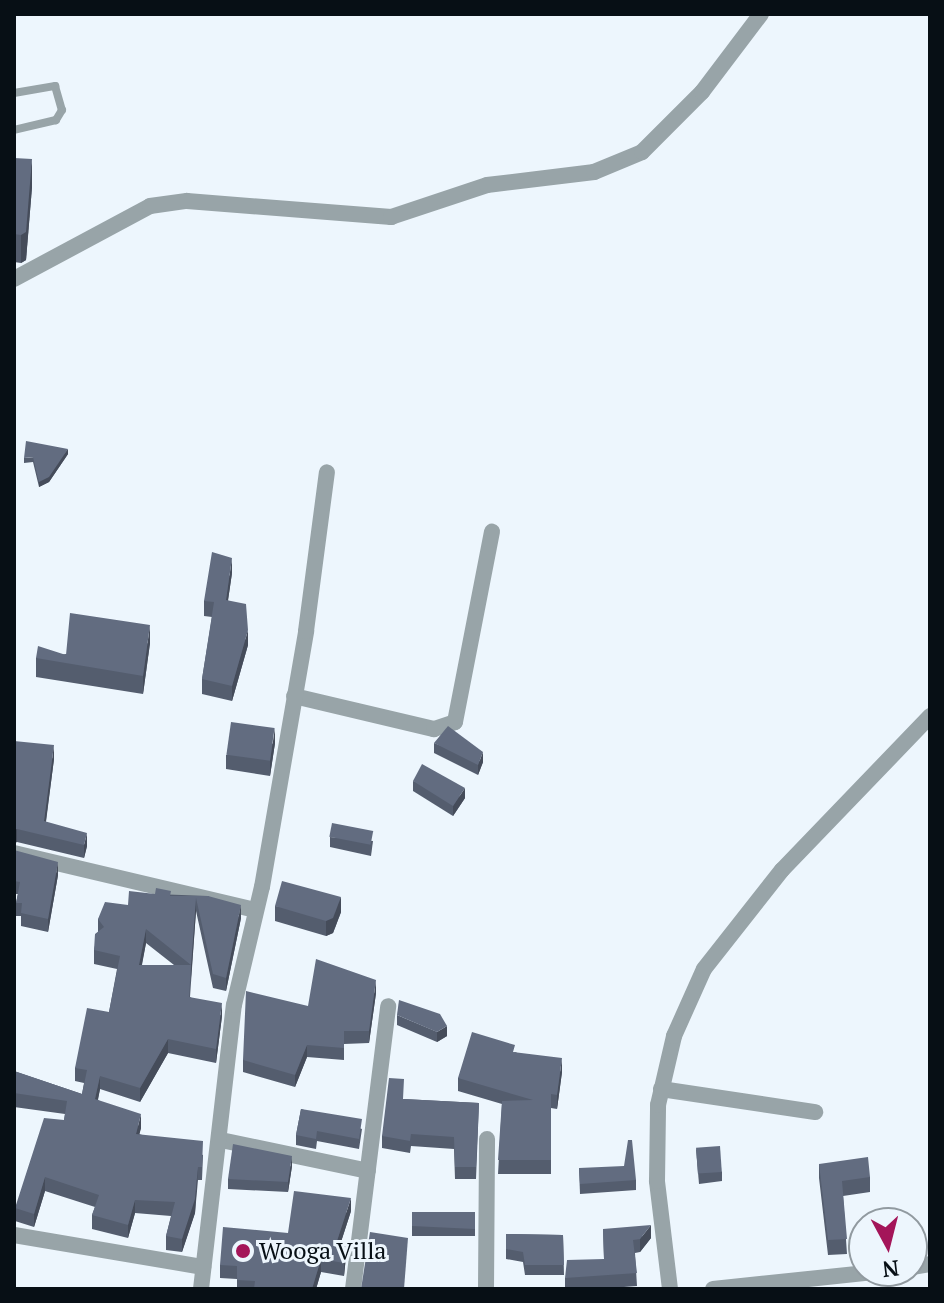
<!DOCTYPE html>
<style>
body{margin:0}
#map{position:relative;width:944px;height:1303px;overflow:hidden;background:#edf6fd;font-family:"PT Serif",serif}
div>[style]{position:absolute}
.lane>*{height:8px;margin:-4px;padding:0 4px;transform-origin:4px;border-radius:4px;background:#98a4a8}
.street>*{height:16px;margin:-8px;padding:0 8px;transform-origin:8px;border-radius:8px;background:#98a4a8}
.wall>*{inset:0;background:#545d6e;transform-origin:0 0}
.shaded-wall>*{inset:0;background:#454c5a}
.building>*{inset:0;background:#626c80;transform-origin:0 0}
.dots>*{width:22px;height:22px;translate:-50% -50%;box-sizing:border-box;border:4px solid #edf6fd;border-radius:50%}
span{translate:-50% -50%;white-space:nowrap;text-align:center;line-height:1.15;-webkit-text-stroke:6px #edf6fd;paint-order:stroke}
.poi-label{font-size:24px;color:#070f15}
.left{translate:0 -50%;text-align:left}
.frame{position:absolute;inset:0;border:16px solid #070f15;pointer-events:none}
.north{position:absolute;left:848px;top:1207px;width:80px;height:80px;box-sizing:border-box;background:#edf6fd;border:2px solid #919aa0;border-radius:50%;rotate:173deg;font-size:22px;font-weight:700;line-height:32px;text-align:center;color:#070f15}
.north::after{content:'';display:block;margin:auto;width:28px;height:36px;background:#a41559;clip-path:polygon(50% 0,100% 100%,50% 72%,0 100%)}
</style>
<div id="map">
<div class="lane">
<i style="left:14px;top:93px;width:42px;rotate:-9.7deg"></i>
<i style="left:55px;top:86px;width:25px;rotate:74deg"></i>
<i style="left:62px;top:110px;width:12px;rotate:121deg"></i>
<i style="left:56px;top:120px;width:43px;rotate:166.6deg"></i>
</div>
<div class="street">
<i style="left:14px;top:279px;width:154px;rotate:-28.2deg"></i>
<i style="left:150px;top:206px;width:37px;rotate:-8deg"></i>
<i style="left:187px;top:201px;width:205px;rotate:4.5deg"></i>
<i style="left:391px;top:217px;width:101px;rotate:-18.4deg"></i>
<i style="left:487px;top:185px;width:108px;rotate:-6.9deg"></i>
<i style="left:594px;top:172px;width:52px;rotate:-22.6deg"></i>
<i style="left:642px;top:152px;width:85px;rotate:-45deg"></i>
<i style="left:702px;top:92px;width:98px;rotate:-52.9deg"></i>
<i style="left:294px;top:696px;width:144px;rotate:13.3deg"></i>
<i style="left:434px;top:729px;width:22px;rotate:-18deg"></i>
<i style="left:455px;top:722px;width:194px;rotate:-79deg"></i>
<i style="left:14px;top:853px;width:248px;rotate:13.3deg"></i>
<i style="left:661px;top:1089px;width:156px;rotate:8.5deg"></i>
<i style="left:221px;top:1140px;width:150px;rotate:11.9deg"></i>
<i style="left:14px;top:1235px;width:192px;rotate:9.6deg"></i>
<i style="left:912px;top:1267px;width:18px;rotate:-9deg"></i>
<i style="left:201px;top:1289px;width:286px;rotate:-83.4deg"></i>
<i style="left:234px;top:1005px;width:121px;rotate:-76.7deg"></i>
<i style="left:262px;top:887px;width:260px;rotate:-80.2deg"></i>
<i style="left:306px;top:631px;width:160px;rotate:-82.5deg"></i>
<i style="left:353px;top:1289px;width:285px;rotate:-82.9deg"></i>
<i style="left:486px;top:1289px;width:150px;rotate:-89.6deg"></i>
<i style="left:670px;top:1289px;width:109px;rotate:-96.9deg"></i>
<i style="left:657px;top:1181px;width:76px;rotate:-89.2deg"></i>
<i style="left:658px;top:1105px;width:71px;rotate:-76.9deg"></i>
<i style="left:674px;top:1036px;width:73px;rotate:-65.9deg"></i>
<i style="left:704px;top:969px;width:126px;rotate:-51.8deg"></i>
<i style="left:782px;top:870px;width:214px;rotate:-46.1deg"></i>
<i style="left:713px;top:1289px;width:171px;rotate:-6deg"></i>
</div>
<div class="wall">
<i style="clip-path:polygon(14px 158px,32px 187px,26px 260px,21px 263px,14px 262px)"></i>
<i style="clip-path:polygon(68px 454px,49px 482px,39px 487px,33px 462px,24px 463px,24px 458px)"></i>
<i style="clip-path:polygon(232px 573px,228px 600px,248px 645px,232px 701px,202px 694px,202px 679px,212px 617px,204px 616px,204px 601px)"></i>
<i style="clip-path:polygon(150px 643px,143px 694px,36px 677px,36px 658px)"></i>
<i style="clip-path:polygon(14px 741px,54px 759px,46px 822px,87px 846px,84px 858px,17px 842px,14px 843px)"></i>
<i style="clip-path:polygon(275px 743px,270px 776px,226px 769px,226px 755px)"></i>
<i style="clip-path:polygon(434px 743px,483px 762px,478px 775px,434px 753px)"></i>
<i style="clip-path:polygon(413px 781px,465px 798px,453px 816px,413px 791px)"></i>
<i style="clip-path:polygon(330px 837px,373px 841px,371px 856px,330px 847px)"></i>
<i style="clip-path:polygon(14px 850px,58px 875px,48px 932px,21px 926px,21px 916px,16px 916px,16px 903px,18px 894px,14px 894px)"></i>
<i style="clip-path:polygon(evenodd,155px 894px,208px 896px,241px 918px,226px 991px,213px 988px,196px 911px,190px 997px,222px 1016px,216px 1063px,168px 1053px,140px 1102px,100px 1089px,98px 1100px,141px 1128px,139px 1134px,203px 1155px,202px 1180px,198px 1180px,195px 1213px,182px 1252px,166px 1250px,166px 1236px,171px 1216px,135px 1213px,128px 1238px,92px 1229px,92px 1215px,95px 1207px,45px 1191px,34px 1227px,15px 1221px,15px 1208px,64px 1120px,65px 1114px,14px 1107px,14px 1071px,82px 1094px,84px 1083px,75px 1081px,75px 1068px,109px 1012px,117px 969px,94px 964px,94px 950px,98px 932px,98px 919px,155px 894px,146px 943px,174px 965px,142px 965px,146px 943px)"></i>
<i style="clip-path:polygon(275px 906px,341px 912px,333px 933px,326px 936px,275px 921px)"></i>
<i style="clip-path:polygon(376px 993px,369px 1043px,344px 1044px,344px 1060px,307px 1057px,295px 1087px,243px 1072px,243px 1060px,308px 1006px)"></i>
<i style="clip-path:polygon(397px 1015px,447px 1036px,437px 1042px,397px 1025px)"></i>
<i style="clip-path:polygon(515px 1052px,562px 1072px,557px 1109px,551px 1108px,551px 1174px,498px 1174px,502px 1104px,458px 1091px,458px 1078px)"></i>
<i style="clip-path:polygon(404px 1099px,479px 1103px,476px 1179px,455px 1179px,454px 1149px,411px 1146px,410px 1153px,382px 1148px,382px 1136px)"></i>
<i style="clip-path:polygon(301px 1109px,362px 1129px,359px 1149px,317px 1141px,316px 1149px,296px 1145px,296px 1135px)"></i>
<i style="clip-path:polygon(696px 1149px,722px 1172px,722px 1181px,699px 1184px)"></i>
<i style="clip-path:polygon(819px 1164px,870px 1177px,870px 1192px,843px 1196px,847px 1254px,828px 1255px,819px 1178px)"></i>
<i style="clip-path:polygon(292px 1166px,288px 1192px,228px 1189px,228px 1179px)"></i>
<i style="clip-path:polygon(579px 1168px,636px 1180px,636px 1190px,580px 1194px)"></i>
<i style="clip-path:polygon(351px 1211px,341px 1242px,346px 1256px,344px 1276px,321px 1272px,316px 1289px,237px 1289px,237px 1279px,220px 1278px,220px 1265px,288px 1233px)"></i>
<i style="left:412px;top:1212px;width:63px;height:24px"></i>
<i style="clip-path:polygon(603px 1229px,651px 1238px,640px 1252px,635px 1253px,637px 1286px,598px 1289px,565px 1289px,565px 1278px,604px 1259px)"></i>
<i style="clip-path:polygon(506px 1234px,563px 1235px,564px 1275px,525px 1275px,523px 1262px,506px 1259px)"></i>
</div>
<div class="shaded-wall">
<i style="clip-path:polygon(32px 159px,32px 187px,26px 260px,21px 263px,21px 235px)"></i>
<i style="clip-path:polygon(68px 449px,68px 454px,49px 482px,39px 487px,39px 482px)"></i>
<i style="clip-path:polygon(232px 558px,232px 573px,226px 614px,226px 600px)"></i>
<i style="clip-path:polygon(150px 625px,150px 643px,143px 694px,143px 676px)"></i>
<i style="clip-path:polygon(248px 630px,248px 645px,232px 701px,232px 686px)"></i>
<i style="clip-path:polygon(275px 728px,275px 743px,270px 776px,270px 761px)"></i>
<i style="clip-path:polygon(54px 745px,54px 759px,44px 835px,44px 821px)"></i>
<i style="clip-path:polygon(483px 752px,483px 762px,478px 775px,478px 765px)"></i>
<i style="clip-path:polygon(465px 788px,465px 798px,453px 816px,453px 806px)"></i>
<i style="clip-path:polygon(17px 829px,17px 842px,14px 843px,14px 830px)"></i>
<i style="clip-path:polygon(87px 833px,87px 846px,84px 858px,84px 845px)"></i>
<i style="clip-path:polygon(58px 862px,58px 875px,48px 932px,48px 919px)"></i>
<i style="clip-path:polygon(341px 897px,341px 912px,333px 933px,326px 936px,326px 921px)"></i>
<i style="clip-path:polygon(196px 898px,196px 911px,191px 978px,191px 965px)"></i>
<i style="clip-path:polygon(241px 905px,241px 918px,226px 991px,226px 978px)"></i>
<i style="clip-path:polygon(146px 929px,146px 943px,139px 978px,139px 965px)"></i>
<i style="clip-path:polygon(376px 980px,376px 993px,369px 1043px,369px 1031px)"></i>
<i style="clip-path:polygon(222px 1003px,222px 1016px,216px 1063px,216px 1049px)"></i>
<i style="clip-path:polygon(447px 1026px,447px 1036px,437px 1042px,437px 1032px)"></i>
<i style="clip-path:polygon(168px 1039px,168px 1053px,140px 1102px,140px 1088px)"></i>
<i style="clip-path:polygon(307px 1045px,307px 1057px,295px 1087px,295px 1075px)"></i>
<i style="clip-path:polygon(562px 1058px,562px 1072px,557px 1109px,557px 1095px)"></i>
<i style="clip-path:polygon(100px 1076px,100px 1089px,95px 1112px,95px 1099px)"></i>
<i style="clip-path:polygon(141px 1114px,141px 1128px,136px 1148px,136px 1134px)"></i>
<i style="clip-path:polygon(292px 1156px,292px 1166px,288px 1192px,288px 1182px)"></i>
<i style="clip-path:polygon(198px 1167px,195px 1213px,182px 1252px,182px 1239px)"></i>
<i style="clip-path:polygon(45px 1177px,45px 1191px,34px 1227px,34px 1214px)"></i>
<i style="clip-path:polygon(351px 1198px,351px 1211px,337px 1254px,337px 1241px)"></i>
<i style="clip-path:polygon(135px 1200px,135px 1213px,128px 1238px,128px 1225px)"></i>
<i style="clip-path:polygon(651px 1225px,651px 1238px,640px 1252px,640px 1239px)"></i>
<i style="clip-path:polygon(346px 1243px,346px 1256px,344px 1276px,344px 1263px)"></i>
<i style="clip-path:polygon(321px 1259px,321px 1272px,316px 1289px,312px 1289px)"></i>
</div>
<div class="building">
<i style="clip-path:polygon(14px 158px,32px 159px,26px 232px,21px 235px,14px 234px)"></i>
<i style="clip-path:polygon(26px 441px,68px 449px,49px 477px,39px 482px,33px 457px,24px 458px)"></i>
<i style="clip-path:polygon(212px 552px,232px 558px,226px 600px,246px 604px,248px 630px,232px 686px,202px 679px,214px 602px,204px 601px)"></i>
<i style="clip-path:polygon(70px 613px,150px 625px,143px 676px,36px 658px,38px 646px,66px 655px)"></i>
<i style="left:231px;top:722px;width:44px;height:33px;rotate:8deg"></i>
<i style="clip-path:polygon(448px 726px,483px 752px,478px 765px,434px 743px)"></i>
<i style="clip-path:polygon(14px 741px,54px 745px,44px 821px,87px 833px,84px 845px,17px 829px,14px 830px)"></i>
<i style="clip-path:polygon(422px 764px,465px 788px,453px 806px,413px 781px)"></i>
<i style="left:332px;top:823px;width:42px;height:14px;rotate:11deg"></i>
<i style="clip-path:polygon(14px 850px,58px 862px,48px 919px,21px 913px,22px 903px,16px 903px,20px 882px,14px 881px)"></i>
<i style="clip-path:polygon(282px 881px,341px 897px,333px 918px,326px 921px,275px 906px)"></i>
<i style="clip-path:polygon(156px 888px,171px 891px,170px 896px,208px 896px,241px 905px,226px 978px,213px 974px,196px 898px,191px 965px,146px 929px,139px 965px,191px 965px,189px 997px,222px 1003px,216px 1049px,168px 1039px,140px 1088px,100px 1076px,95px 1099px,141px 1114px,136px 1134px,203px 1141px,202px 1167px,198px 1167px,195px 1199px,182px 1239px,166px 1236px,175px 1202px,135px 1200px,128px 1225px,92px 1215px,99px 1195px,45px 1177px,34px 1214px,15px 1208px,44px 1118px,64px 1120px,67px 1101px,14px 1093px,14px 1071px,82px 1094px,87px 1070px,75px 1068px,87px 1008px,109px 1012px,120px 956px,94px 950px,95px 934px,104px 927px,98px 919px,105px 902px,128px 905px,129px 891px,155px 894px)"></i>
<i style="clip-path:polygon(316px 959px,376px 980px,369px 1031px,344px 1031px,344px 1048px,307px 1045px,295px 1075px,243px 1060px,246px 991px,308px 1006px)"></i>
<i style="clip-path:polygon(399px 1000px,440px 1014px,447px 1026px,437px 1032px,397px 1015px)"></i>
<i style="clip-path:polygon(472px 1032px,515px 1045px,513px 1052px,562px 1058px,557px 1095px,551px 1094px,551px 1160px,498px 1160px,502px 1101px,533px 1100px,458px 1078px)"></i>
<i style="clip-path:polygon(389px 1078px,404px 1079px,403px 1099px,479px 1103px,476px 1167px,455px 1167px,454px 1137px,411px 1134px,410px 1141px,382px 1136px)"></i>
<i style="clip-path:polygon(301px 1109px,362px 1119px,359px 1139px,317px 1131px,316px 1139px,296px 1135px)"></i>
<i style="clip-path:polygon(628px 1140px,632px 1140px,636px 1180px,580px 1184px,579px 1168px,624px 1166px)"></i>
<i style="clip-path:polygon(233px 1144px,292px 1156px,288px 1182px,228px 1179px)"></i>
<i style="left:720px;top:1146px;width:26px;height:24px;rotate:86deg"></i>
<i style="clip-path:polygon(868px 1157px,870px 1177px,842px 1181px,847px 1239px,828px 1240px,819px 1164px)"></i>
<i style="clip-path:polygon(294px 1191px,351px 1198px,337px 1241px,346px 1243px,344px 1263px,321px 1259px,312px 1289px,254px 1289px,255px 1281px,237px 1280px,237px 1266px,220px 1265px,223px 1227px,288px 1233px)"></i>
<i style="clip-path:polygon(412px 1212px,475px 1212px,475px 1229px,412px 1226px)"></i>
<i style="clip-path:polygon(651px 1225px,640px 1239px,633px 1240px,637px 1273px,565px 1278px,567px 1260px,604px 1259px,603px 1229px)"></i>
<i style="clip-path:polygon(370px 1232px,408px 1238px,404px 1289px,361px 1289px)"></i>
<i style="clip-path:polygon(506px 1234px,563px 1235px,564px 1265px,525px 1265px,523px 1252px,506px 1249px)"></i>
</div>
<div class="dots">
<i style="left:243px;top:1251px;background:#a41559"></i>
</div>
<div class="poi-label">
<span class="left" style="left:259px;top:1251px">Wooga Villa</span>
</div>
<div class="frame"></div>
<div class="north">N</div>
</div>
